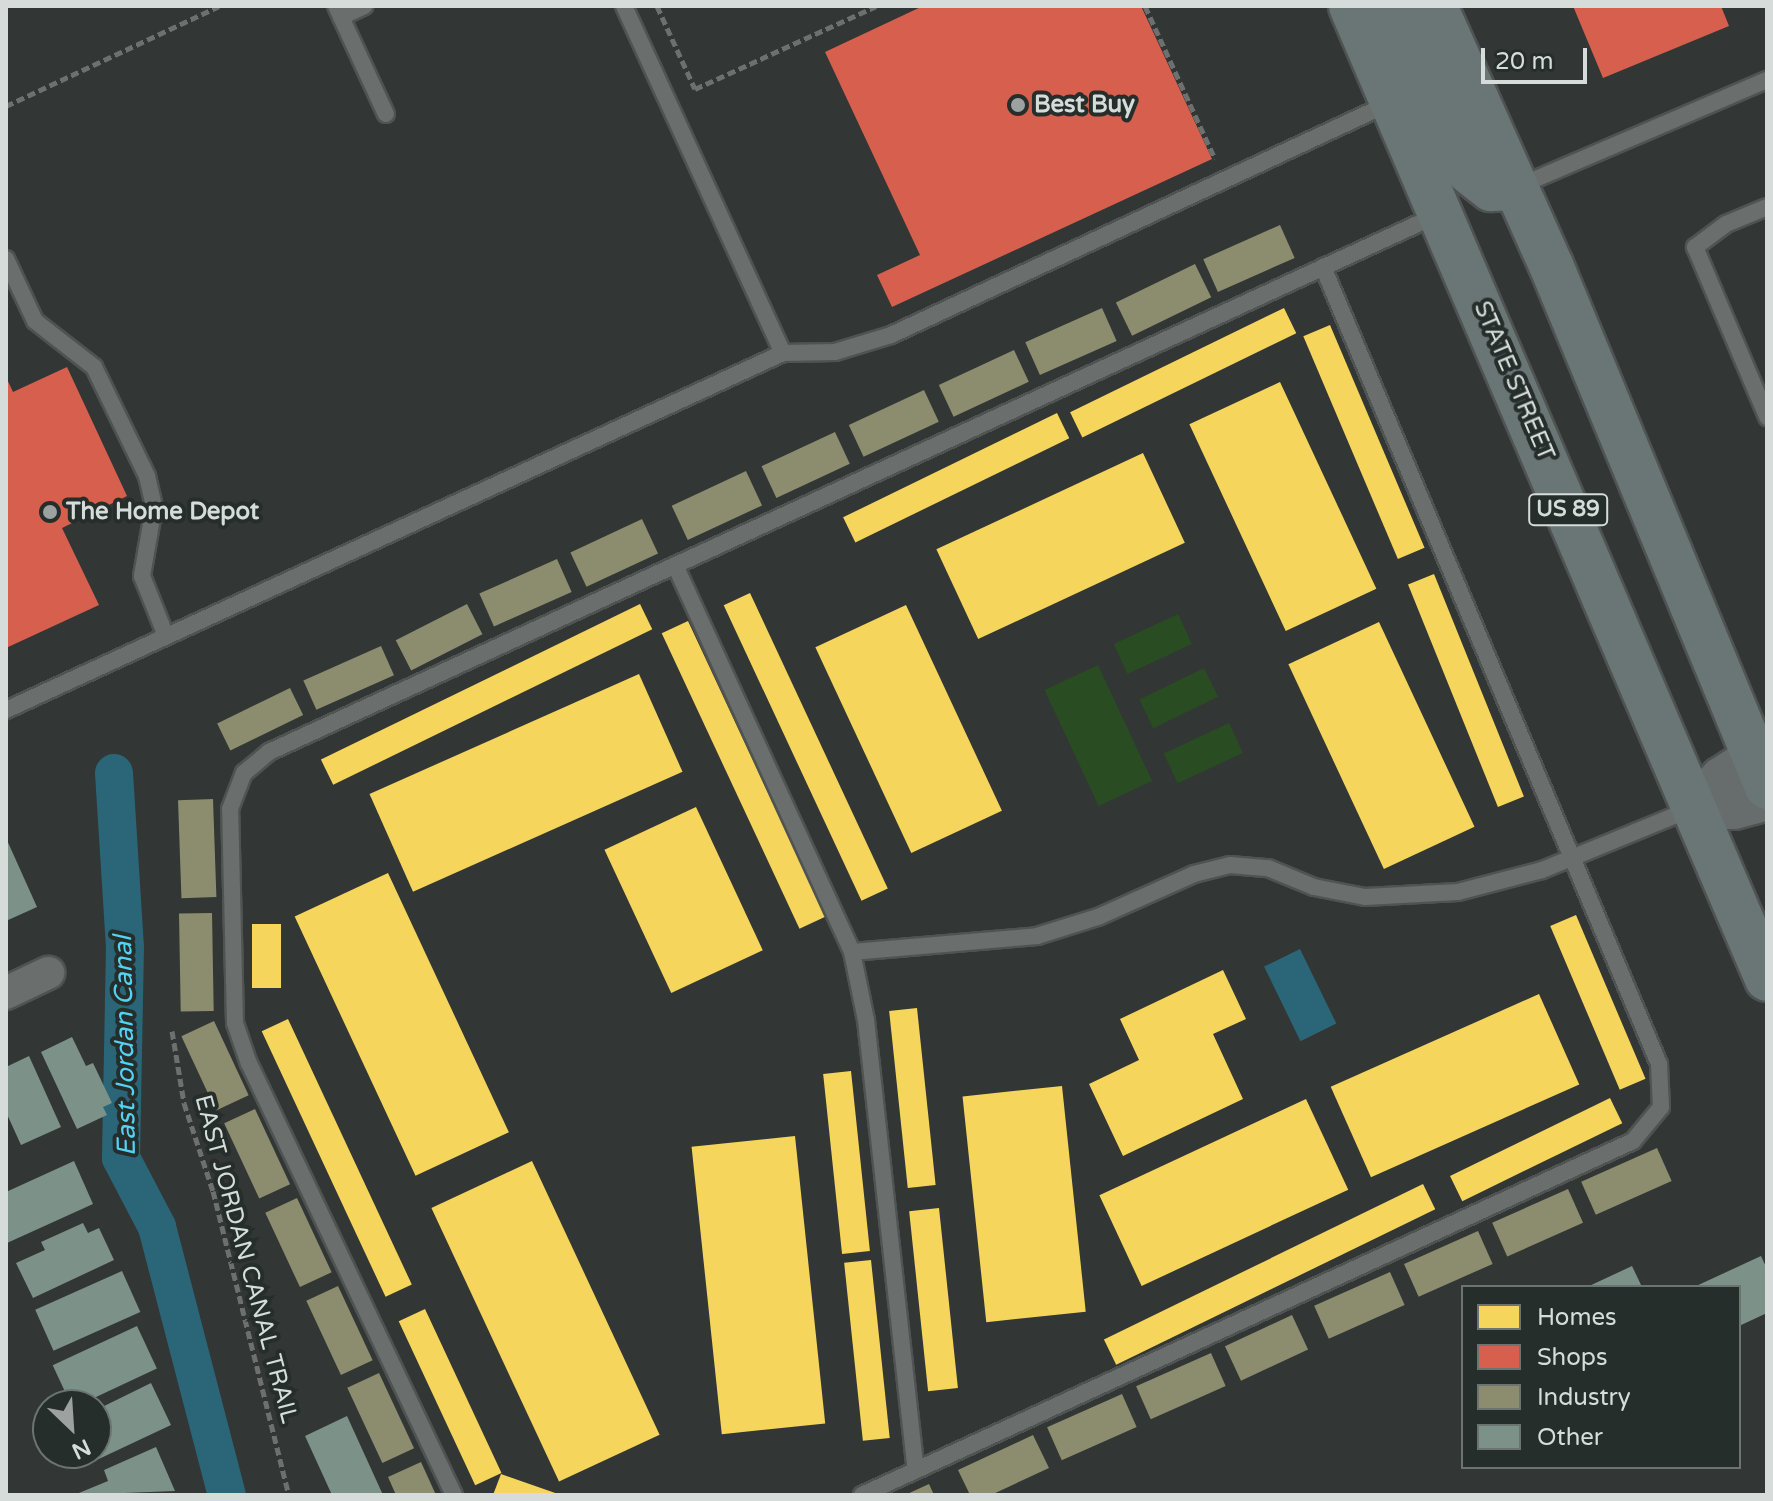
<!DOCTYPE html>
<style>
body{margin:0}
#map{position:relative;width:1773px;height:1501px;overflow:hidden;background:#323635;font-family:"Varela Round",sans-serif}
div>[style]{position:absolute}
.green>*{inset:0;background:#2a4c23;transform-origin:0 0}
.water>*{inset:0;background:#2a6677;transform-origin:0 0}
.homes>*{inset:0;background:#f6d55c;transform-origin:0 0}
.shops>*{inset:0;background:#d6604d}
.industry>*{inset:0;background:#8c8c6e;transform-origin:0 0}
.canal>*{height:38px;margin:-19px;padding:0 19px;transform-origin:19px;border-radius:19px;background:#2a6677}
.building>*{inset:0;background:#7c9187;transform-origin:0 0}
.path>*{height:5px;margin-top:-2.5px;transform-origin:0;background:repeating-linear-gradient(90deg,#6d706f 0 8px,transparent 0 12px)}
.roads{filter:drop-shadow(2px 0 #4f5352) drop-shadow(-2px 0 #4f5352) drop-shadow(0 2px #4f5352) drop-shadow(0 -2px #4f5352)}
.lane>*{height:16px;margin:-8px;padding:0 8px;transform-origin:8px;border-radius:8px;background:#6a6e6d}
.street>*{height:32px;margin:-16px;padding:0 16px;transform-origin:16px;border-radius:16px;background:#6a6e6d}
.secondary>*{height:44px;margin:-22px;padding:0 22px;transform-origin:22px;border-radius:22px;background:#666d6c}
.primary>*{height:44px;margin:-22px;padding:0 22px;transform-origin:22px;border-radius:22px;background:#6a7575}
.dots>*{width:22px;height:22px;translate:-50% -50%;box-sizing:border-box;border:4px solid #262e2c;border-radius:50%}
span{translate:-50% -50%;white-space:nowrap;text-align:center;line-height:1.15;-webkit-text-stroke:8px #262e2c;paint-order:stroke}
.shield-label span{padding:2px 6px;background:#262e2c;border:2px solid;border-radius:6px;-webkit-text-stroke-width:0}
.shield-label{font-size:22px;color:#d6dcda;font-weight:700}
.poi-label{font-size:24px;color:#d6dcda;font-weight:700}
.left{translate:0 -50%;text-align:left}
.street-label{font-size:24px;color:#d6dcda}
.water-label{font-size:26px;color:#53d2f3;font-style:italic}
.frame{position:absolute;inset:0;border:8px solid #d6dcda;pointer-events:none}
.legend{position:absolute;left:1461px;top:1285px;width:280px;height:184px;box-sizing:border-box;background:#262e2c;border:2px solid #6c7472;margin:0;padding:10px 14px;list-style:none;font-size:24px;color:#d6dcda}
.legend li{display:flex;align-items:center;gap:16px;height:40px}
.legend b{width:40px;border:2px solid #6c7472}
.north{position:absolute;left:32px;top:1389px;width:80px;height:80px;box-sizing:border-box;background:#262e2c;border:2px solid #6c7472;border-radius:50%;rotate:155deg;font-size:22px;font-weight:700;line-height:32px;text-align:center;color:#d6dcda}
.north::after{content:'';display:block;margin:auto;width:28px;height:36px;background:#9da2a0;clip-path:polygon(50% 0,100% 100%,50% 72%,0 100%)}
.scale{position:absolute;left:1481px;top:48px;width:106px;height:36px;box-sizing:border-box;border:4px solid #d6dcda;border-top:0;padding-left:10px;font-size:24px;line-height:28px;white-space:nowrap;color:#d6dcda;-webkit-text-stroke:6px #262e2c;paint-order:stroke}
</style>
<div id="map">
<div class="green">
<i style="left:1178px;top:614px;width:33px;height:71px;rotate:65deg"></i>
<i style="left:1098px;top:665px;width:128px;height:59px;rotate:65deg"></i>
<i style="left:1204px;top:668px;width:32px;height:72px;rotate:64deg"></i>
<i style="left:1229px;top:723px;width:33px;height:72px;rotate:65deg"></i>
</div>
<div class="water">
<i style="left:1300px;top:949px;width:83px;height:40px;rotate:64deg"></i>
</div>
<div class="homes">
<i style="left:1284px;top:308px;width:28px;height:238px;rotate:64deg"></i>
<i style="left:1330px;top:325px;width:242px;height:29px;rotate:67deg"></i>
<i style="left:1280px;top:382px;width:228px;height:100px;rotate:65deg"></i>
<i style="left:1057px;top:413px;width:28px;height:238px;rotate:64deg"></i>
<i style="left:1143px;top:453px;width:99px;height:228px;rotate:65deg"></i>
<i style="left:1434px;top:574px;width:240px;height:28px;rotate:68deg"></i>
<i style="left:750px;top:593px;width:326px;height:29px;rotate:65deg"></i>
<i style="left:640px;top:604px;width:28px;height:355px;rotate:64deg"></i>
<i style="left:906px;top:605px;width:227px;height:100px;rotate:65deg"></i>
<i style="left:688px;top:621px;width:326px;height:29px;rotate:65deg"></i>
<i style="left:1379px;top:622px;width:226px;height:100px;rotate:65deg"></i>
<i style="left:639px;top:674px;width:107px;height:295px;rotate:66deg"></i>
<i style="left:696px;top:807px;width:158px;height:101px;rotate:65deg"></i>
<i style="left:388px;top:873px;width:286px;height:103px;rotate:65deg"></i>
<i style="left:1576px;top:915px;width:178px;height:28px;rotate:67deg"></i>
<i style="left:281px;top:924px;width:64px;height:29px;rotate:90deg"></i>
<i style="clip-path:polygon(1223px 970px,1246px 1019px,1213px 1034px,1243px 1099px,1123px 1156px,1089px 1084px,1139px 1060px,1120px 1019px)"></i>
<i style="left:1539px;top:994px;width:99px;height:228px;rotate:66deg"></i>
<i style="left:917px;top:1008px;width:178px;height:28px;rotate:84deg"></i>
<i style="left:288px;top:1019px;width:293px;height:29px;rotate:65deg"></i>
<i style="left:851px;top:1071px;width:181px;height:28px;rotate:84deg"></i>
<i style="left:1062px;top:1086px;width:227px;height:100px;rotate:84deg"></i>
<i style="left:1610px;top:1098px;width:28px;height:178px;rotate:64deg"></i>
<i style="left:1306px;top:1099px;width:100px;height:228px;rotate:65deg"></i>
<i style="left:795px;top:1136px;width:289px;height:104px;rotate:84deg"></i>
<i style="left:532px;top:1161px;width:302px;height:111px;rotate:65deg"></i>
<i style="left:1423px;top:1184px;width:28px;height:355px;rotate:64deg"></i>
<i style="left:939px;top:1208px;width:181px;height:30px;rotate:84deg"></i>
<i style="left:871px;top:1260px;width:179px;height:27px;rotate:84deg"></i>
<i style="left:425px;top:1309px;width:181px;height:29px;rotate:65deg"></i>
<i style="clip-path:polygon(501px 1474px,561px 1495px,493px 1495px)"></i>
</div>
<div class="shops">
<i style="clip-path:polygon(923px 6px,1141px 6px,1212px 159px,892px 307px,877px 275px,920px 255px,825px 52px)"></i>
<i style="clip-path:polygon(1573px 6px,1721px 6px,1729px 26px,1603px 78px)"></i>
<i style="clip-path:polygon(67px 367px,127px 496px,62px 528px,99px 605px,6px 648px,6px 377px,13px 392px)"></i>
</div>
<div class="industry">
<i style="left:1280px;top:225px;width:36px;height:84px;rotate:66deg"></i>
<i style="left:1195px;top:264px;width:37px;height:88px;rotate:64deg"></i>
<i style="left:1102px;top:308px;width:36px;height:84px;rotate:66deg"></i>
<i style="left:1014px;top:350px;width:35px;height:83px;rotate:65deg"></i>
<i style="left:924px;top:390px;width:35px;height:83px;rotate:65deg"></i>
<i style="left:835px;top:432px;width:35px;height:81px;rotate:65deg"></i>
<i style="left:746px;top:471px;width:38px;height:82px;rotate:65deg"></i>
<i style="left:642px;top:519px;width:38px;height:79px;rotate:65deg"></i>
<i style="left:557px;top:559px;width:36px;height:85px;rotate:66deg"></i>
<i style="left:467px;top:604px;width:34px;height:80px;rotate:63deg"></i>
<i style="left:381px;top:646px;width:32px;height:85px;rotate:66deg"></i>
<i style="left:290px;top:688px;width:30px;height:81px;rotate:64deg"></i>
<i style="left:213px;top:799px;width:98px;height:35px;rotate:88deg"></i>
<i style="left:212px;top:913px;width:98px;height:33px;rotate:89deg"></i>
<i style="left:214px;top:1021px;width:82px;height:36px;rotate:65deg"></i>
<i style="left:255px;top:1109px;width:83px;height:34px;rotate:65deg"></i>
<i style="left:1657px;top:1148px;width:36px;height:83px;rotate:66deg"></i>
<i style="left:1568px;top:1189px;width:37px;height:83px;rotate:66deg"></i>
<i style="left:297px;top:1198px;width:82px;height:35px;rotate:65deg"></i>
<i style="left:1478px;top:1231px;width:36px;height:81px;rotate:66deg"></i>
<i style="left:1390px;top:1272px;width:36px;height:83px;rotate:66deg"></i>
<i style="left:338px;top:1286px;width:82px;height:35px;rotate:65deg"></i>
<i style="left:1292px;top:1315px;width:38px;height:74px;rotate:65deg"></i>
<i style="left:1211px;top:1353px;width:36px;height:82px;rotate:66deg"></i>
<i style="left:379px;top:1373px;width:83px;height:35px;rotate:65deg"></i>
<i style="left:1122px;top:1394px;width:36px;height:82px;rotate:66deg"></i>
<i style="clip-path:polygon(1033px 1435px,1049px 1468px,991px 1495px,970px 1495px,958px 1470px)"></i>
<i style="clip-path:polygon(421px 1462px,436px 1495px,396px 1495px,388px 1477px)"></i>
<i style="clip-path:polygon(929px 1484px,934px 1495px,905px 1495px)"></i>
</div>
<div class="canal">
<i style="left:114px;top:773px;width:174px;rotate:86.4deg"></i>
<i style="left:125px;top:947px;width:211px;rotate:91.1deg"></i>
<i style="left:121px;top:1158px;width:78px;rotate:62.4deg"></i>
<i style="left:157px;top:1227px;width:277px;rotate:75.4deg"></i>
</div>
<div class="building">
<i style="clip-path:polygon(6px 838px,37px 907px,6px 921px)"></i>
<i style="clip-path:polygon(72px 1037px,86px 1066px,93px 1063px,112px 1103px,103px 1107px,107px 1115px,77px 1129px,41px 1052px)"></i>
<i style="clip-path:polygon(29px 1056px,61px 1127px,21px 1145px,6px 1112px,6px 1067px)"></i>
<i style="clip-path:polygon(74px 1161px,93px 1204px,7px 1243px,6px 1192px)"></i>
<i style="clip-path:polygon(83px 1223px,88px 1233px,99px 1228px,114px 1260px,33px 1298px,16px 1263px,45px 1250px,41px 1242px)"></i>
<i style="clip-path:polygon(1761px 1256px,1767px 1269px,1767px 1313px,1739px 1326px,1739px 1287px,1694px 1287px)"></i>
<i style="clip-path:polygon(1632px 1266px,1642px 1287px,1587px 1287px)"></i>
<i style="left:122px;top:1271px;width:45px;height:95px;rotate:66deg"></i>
<i style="left:137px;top:1326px;width:47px;height:93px;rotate:65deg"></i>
<i style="clip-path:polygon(151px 1383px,171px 1425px,86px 1465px,81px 1453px,96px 1453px,96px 1410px)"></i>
<i style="clip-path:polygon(347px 1416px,383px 1495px,332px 1495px,305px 1436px)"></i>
<i style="clip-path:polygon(156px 1447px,175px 1491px,74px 1495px,108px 1481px,104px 1470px)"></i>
</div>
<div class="path">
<i style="left:657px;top:6px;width:91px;rotate:65.4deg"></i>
<i style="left:695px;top:89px;width:199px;rotate:-24.6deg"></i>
<i style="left:1145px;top:6px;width:168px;rotate:65.4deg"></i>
<i style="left:6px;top:106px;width:235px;rotate:-25.1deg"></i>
<i style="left:172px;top:1031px;width:73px;rotate:80.5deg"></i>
<i style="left:184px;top:1103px;width:93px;rotate:71.8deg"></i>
<i style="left:213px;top:1191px;width:313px;rotate:76deg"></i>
</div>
<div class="roads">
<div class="lane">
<i style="left:336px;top:6px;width:119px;rotate:65.2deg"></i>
<i style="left:624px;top:6px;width:382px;rotate:65.4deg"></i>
<i style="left:341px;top:17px;width:26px;rotate:-25deg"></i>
<i style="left:1517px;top:187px;width:272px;rotate:-23.2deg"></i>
<i style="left:1767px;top:207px;width:44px;rotate:157.5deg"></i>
<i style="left:1726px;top:224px;width:39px;rotate:143deg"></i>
<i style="left:1695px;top:247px;width:185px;rotate:67deg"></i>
<i style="left:6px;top:259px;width:68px;rotate:64.9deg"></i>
<i style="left:35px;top:321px;width:75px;rotate:37.9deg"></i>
<i style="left:94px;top:367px;width:121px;rotate:64.1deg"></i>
<i style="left:147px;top:476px;width:32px;rotate:77deg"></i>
<i style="left:154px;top:507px;width:70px;rotate:99.9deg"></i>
<i style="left:142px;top:576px;width:65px;rotate:68.2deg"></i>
<i style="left:675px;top:565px;width:426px;rotate:65.4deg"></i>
<i style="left:852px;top:952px;width:69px;rotate:78.4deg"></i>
<i style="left:866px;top:1020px;width:453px;rotate:83.7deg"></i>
<i style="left:6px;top:710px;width:855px;rotate:-24.68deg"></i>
<i style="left:783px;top:353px;width:52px;rotate:-1.1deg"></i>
<i style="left:835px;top:352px;width:59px;rotate:-16.9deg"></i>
<i style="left:891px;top:335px;width:553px;rotate:-24.94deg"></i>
<i style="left:852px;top:952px;width:186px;rotate:-4.9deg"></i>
<i style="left:1037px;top:936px;width:64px;rotate:-17.3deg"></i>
<i style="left:1098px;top:917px;width:105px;rotate:-24.1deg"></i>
<i style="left:1194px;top:874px;width:37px;rotate:-14deg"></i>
<i style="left:1230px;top:865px;width:38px;rotate:5deg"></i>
<i style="left:1268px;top:868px;width:50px;rotate:22.4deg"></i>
<i style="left:1314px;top:887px;width:52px;rotate:11.1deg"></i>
<i style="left:1365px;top:897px;width:93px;rotate:-3.1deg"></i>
<i style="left:1458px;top:892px;width:87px;rotate:-14.7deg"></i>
<i style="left:1542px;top:870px;width:163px;rotate:-22.3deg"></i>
<i style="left:454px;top:1495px;width:477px;rotate:-115.4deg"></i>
<i style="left:249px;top:1064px;width:43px;rotate:-108.9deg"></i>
<i style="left:235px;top:1023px;width:214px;rotate:-91.3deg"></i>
<i style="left:230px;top:809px;width:39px;rotate:-69deg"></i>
<i style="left:244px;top:773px;width:33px;rotate:-40deg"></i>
<i style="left:269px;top:752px;width:1288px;rotate:-24.69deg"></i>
<i style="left:862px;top:1495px;width:848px;rotate:-24.66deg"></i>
<i style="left:1633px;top:1141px;width:44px;rotate:-50.5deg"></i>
<i style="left:1661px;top:1107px;width:43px;rotate:-92.7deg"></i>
<i style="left:1659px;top:1064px;width:865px;rotate:-112.86deg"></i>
</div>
<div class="street">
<i style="left:6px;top:993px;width:47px;rotate:-25.5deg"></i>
</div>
<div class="secondary">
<i style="left:1694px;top:807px;width:40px;rotate:-45deg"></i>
<i style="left:1722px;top:779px;width:54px;rotate:-32.8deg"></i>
<i style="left:1694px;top:807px;width:40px"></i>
<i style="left:1734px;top:807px;width:34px;rotate:-15deg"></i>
</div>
<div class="primary">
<i style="left:1351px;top:6px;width:1058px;rotate:66.85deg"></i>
<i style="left:1391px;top:6px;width:183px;rotate:64.8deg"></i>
<i style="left:1469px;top:172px;width:28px;rotate:38deg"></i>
<i style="left:1491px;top:189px;width:24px;rotate:-2deg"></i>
<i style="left:1435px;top:6px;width:284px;rotate:65.9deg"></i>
<i style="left:1551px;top:265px;width:565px;rotate:67.52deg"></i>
</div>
</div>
<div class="dots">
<i style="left:1018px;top:105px;background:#9da2a0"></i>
<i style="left:50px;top:512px;background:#9da2a0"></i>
</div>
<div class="shield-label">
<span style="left:1568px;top:510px">US 89</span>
</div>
<div class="poi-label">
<span class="left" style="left:1034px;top:105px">Best Buy</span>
<span class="left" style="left:66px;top:512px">The Home Depot</span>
</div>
<div class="street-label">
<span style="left:1514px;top:381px;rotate:67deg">STATE STREET</span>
<span style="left:246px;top:1259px;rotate:75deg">EAST JORDAN CANAL TRAIL</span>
</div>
<div class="water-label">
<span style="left:125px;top:1046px;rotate:-91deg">East Jordan Canal</span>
</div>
<div class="frame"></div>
<ul class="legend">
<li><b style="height:22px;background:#f6d55c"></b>Homes</li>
<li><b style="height:22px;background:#d6604d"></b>Shops</li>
<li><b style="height:22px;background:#8c8c6e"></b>Industry</li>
<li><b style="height:22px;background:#7c9187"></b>Other</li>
</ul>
<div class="north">N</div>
<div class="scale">20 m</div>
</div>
